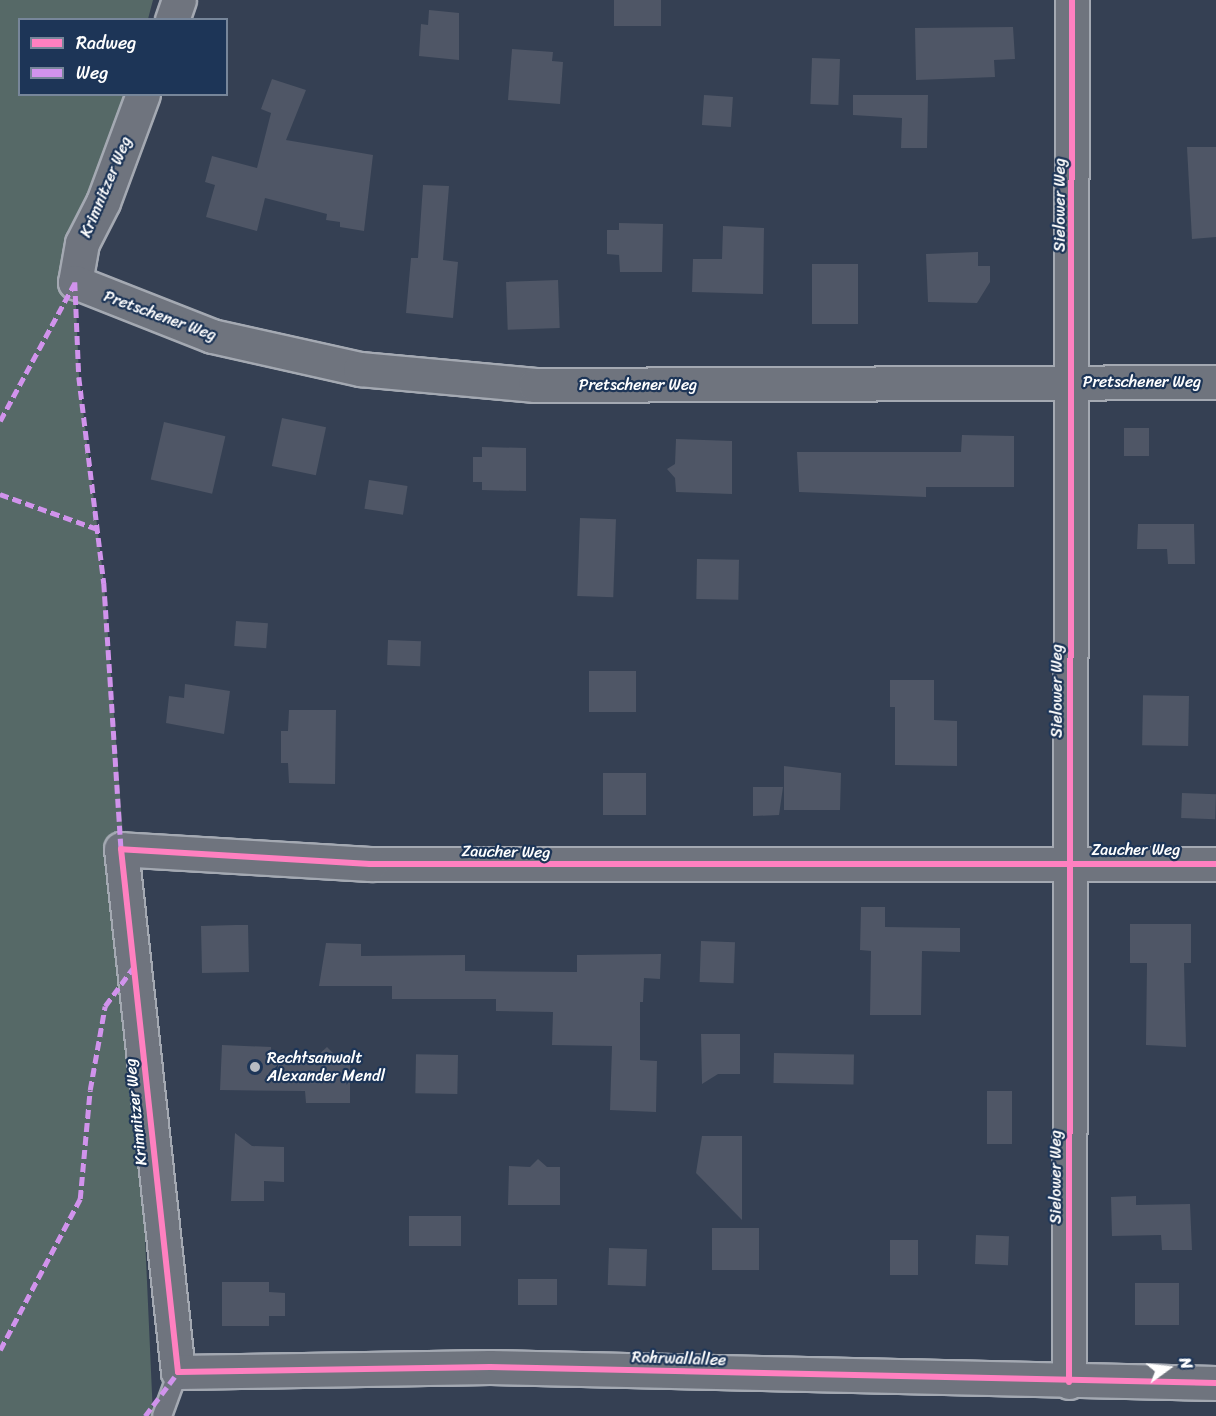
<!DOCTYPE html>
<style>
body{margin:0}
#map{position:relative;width:1216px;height:1416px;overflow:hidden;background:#354053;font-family:Sriracha,sans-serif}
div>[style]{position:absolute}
.green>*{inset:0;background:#566967}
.building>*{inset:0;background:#4f5666;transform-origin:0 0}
.roads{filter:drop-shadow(2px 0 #a4a9b2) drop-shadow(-2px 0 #a4a9b2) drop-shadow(0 2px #a4a9b2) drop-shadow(0 -2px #a4a9b2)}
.lane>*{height:18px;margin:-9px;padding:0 9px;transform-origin:9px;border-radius:9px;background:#6f747e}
.street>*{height:33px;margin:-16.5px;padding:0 16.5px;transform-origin:16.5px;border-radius:16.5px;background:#6f747e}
.quiet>*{height:4.5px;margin-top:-2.25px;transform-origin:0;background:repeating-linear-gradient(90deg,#d193ec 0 9px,transparent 0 13.5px)}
.cycleway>*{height:6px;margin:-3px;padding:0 3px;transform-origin:3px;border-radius:3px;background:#ff80c0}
.dots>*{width:16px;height:16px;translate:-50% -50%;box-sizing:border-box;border:3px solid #1d3557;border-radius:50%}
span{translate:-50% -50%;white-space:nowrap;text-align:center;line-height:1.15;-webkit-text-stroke:4.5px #1d3557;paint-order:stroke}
.street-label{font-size:16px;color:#fff}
.poi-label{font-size:16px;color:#fff}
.left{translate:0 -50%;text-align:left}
.legend{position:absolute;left:18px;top:18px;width:210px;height:78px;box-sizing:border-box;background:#1d3557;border:2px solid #77869a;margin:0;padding:8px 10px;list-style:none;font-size:18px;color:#fff}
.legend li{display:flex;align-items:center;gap:12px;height:30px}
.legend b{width:30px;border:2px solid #77869a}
.north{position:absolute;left:1138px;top:1338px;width:60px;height:60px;-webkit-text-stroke:4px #1d3557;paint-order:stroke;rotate:75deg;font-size:16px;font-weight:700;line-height:24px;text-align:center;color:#fff}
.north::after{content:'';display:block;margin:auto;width:21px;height:27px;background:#fff;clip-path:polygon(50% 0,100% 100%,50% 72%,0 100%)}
</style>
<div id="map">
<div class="green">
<i style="clip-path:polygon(0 0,153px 0,148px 19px,20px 20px,20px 94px,128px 95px,75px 282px,79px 377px,104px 583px,133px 968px,153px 1416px,0 1416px)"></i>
</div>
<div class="building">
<i style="left:614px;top:0;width:47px;height:26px"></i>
<i style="clip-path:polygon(429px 10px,459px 13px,459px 60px,419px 56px,421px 24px,428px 25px)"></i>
<i style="clip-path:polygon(1013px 27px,1015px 59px,994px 60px,995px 77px,916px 80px,915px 28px)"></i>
<i style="clip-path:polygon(512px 49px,553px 52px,552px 61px,563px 62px,560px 104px,508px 100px)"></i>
<i style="left:812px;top:58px;width:28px;height:46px;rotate:2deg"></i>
<i style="clip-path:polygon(272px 79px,306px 90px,286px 140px,373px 155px,364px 231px,340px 227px,340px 222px,326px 220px,327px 214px,265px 198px,257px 231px,206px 217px,215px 185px,205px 182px,212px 156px,257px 168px,271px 113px,261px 109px)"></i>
<i style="left:704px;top:95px;width:29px;height:30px;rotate:4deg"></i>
<i style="clip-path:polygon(853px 95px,928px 95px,927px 148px,901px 148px,902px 118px,853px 115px)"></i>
<i style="clip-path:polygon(1187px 147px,1216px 147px,1216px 237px,1192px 239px)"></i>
<i style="clip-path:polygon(423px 185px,449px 186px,443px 260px,458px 262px,453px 318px,406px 313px,411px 258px,418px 258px)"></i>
<i style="clip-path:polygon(619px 223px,663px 224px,662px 272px,620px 272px,619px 255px,607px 254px,607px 230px,619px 230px)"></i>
<i style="clip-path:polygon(723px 226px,764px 228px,763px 294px,692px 292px,693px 259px,722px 259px)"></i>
<i style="clip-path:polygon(978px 252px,978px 266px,990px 266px,990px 282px,977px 303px,928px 302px,926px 254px)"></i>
<i style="left:812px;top:264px;width:46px;height:60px"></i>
<i style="left:558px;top:280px;width:48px;height:52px;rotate:88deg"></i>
<i style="left:282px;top:418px;width:45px;height:49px;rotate:12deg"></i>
<i style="left:164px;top:422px;width:63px;height:59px;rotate:13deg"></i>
<i style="left:1124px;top:428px;width:25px;height:28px"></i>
<i style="clip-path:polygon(962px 435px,1014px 436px,1014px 487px,926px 487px,926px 497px,799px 492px,797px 452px,961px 452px)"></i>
<i style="clip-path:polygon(676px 439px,732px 441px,732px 494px,676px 492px,675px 478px,667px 469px,675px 464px)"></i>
<i style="clip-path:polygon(482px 447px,526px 448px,526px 491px,482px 490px,482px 482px,473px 482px,473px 457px,482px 457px)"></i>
<i style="left:369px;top:480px;width:39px;height:29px;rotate:9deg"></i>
<i style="left:580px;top:518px;width:36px;height:78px;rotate:2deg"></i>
<i style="clip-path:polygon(1138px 524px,1194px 524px,1195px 564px,1168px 564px,1167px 549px,1137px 549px)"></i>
<i style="left:697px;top:559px;width:42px;height:40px;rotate:1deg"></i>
<i style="left:236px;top:621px;width:32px;height:25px;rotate:4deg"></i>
<i style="left:388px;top:640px;width:33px;height:25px;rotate:2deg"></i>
<i style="left:589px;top:671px;width:47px;height:41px"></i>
<i style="clip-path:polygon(890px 680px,934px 680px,934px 720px,957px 721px,957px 766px,895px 765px,895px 707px,890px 707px)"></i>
<i style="clip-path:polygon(185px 684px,230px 691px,224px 734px,166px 723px,169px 696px,184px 698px)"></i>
<i style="left:1189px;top:696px;width:50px;height:46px;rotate:91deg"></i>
<i style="clip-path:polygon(289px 710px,336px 710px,335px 784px,289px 783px,288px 763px,281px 763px,281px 731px,288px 731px)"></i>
<i style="clip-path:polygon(784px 766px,841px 773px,840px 810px,784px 810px)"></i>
<i style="left:646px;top:773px;width:42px;height:43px;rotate:90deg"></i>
<i style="clip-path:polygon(753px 787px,783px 787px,779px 815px,753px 816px)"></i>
<i style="left:1182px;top:793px;width:34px;height:25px;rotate:2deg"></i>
<i style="clip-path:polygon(861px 907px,885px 907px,885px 927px,960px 928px,960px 952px,922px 951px,921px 1015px,870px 1015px,871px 951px,860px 950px)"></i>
<i style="clip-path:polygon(1130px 924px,1191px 924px,1191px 963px,1184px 963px,1186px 1047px,1146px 1045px,1147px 963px,1130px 963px)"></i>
<i style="clip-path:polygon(235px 925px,248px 925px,249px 972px,202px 973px,201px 926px)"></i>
<i style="left:701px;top:941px;width:34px;height:41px;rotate:2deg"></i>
<i style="clip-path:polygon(326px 943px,361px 944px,361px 956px,465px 955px,465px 971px,577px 972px,577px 955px,661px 954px,660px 979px,644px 978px,643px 1002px,640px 1002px,640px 1060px,657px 1061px,656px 1112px,610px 1110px,612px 1046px,552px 1045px,553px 1012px,496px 1011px,496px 999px,392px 999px,392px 986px,319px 986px)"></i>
<i style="clip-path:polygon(701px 1034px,740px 1034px,740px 1074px,718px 1074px,702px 1084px)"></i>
<i style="clip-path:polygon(222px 1045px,271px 1047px,271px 1058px,315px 1058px,327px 1047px,334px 1054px,350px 1054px,350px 1103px,306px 1103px,305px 1091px,220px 1090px)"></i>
<i style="left:774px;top:1053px;width:80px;height:30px;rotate:1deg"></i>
<i style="left:458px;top:1055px;width:39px;height:42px;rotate:91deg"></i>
<i style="left:987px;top:1091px;width:25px;height:53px"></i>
<i style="clip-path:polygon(235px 1133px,252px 1146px,284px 1147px,284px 1182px,264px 1181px,264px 1201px,231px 1201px)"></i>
<i style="clip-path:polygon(702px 1136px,742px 1136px,742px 1220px,696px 1173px)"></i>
<i style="clip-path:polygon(538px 1159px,547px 1167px,560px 1167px,560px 1205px,508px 1205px,509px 1166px,530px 1167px)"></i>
<i style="clip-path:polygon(1136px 1196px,1136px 1205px,1190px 1204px,1192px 1250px,1162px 1250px,1161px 1235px,1112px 1236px,1111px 1197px)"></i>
<i style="left:461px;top:1216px;width:30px;height:52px;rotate:90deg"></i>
<i style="left:712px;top:1228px;width:47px;height:42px"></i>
<i style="left:976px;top:1235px;width:33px;height:29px;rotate:2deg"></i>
<i style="left:890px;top:1240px;width:28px;height:35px"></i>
<i style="left:609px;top:1248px;width:38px;height:37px;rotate:2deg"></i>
<i style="left:518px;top:1279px;width:39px;height:26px"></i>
<i style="clip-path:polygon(222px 1282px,269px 1282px,269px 1292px,285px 1293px,285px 1316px,269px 1316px,269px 1326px,222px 1326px)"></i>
<i style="left:1135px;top:1283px;width:44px;height:42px"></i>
</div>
<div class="roads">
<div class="lane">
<i style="left:162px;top:1416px;width:47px;rotate:-70deg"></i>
</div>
<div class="street">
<i style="left:172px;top:20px;width:21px;rotate:-71deg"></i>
<i style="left:143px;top:94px;width:115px;rotate:110.3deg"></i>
<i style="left:103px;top:202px;width:46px;rotate:117.1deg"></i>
<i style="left:82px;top:243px;width:40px;rotate:100deg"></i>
<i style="left:75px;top:282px;width:147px;rotate:21.5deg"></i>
<i style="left:212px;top:336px;width:152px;rotate:12.6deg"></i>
<i style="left:360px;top:369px;width:176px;rotate:5.2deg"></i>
<i style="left:535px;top:385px;width:681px;rotate:-0.25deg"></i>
<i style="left:1216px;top:864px;width:846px;rotate:180deg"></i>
<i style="left:370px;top:864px;width:249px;rotate:-176.6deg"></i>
<i style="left:121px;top:849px;width:526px;rotate:83.78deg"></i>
<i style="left:178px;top:1372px;width:312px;rotate:-0.9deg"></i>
<i style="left:490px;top:1367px;width:726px;rotate:1.26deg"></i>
<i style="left:1069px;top:1382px;width:1382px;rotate:-89.88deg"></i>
</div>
</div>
<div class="quiet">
<i style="left:75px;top:282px;width:95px;rotate:87.6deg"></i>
<i style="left:79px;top:377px;width:208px;rotate:83.1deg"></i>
<i style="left:104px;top:583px;width:267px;rotate:86.3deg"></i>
<i style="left:0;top:421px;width:156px;rotate:-61.6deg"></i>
<i style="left:0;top:494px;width:104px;rotate:19.7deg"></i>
<i style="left:0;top:1350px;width:171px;rotate:-62.1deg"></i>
<i style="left:80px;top:1199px;width:109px;rotate:-84.8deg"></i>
<i style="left:90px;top:1090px;width:85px;rotate:-79.9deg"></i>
<i style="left:105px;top:1006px;width:47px;rotate:-53.6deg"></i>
<i style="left:145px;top:1416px;width:55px;rotate:-53.1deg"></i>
</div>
<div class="cycleway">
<i style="left:1216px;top:864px;width:846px;rotate:180deg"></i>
<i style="left:370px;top:864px;width:249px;rotate:-176.6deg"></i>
<i style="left:121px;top:849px;width:526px;rotate:83.78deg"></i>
<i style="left:178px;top:1372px;width:312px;rotate:-0.9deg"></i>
<i style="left:490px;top:1367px;width:726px;rotate:1.26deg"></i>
<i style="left:1069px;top:1382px;width:1382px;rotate:-89.88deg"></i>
</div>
<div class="dots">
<i style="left:255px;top:1067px;background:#b8bcc3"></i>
</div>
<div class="street-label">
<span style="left:106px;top:187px;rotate:-67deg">Krimnitzer Weg</span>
<span style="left:1060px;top:205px;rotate:-90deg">Sielower Weg</span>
<span style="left:160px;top:316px;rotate:20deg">Pretschener Weg</span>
<span style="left:1142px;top:382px">Pretschener Weg</span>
<span style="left:638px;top:385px">Pretschener Weg</span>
<span style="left:1057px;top:691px;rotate:-90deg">Sielower Weg</span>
<span style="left:1136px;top:850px">Zaucher Weg</span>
<span style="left:506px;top:852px;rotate:1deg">Zaucher Weg</span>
<span style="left:136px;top:1112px;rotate:-96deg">Krimnitzer Weg</span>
<span style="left:1056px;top:1177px;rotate:-90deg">Sielower Weg</span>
<span style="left:679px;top:1359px;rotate:2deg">Rohrwallallee</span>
</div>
<div class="poi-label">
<span class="left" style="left:267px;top:1067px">Rechtsanwalt<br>Alexander Mendl</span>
</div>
<ul class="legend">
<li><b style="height:8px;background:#ff80c0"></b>Radweg</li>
<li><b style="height:8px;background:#d193ec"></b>Weg</li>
</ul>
<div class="north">N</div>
</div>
